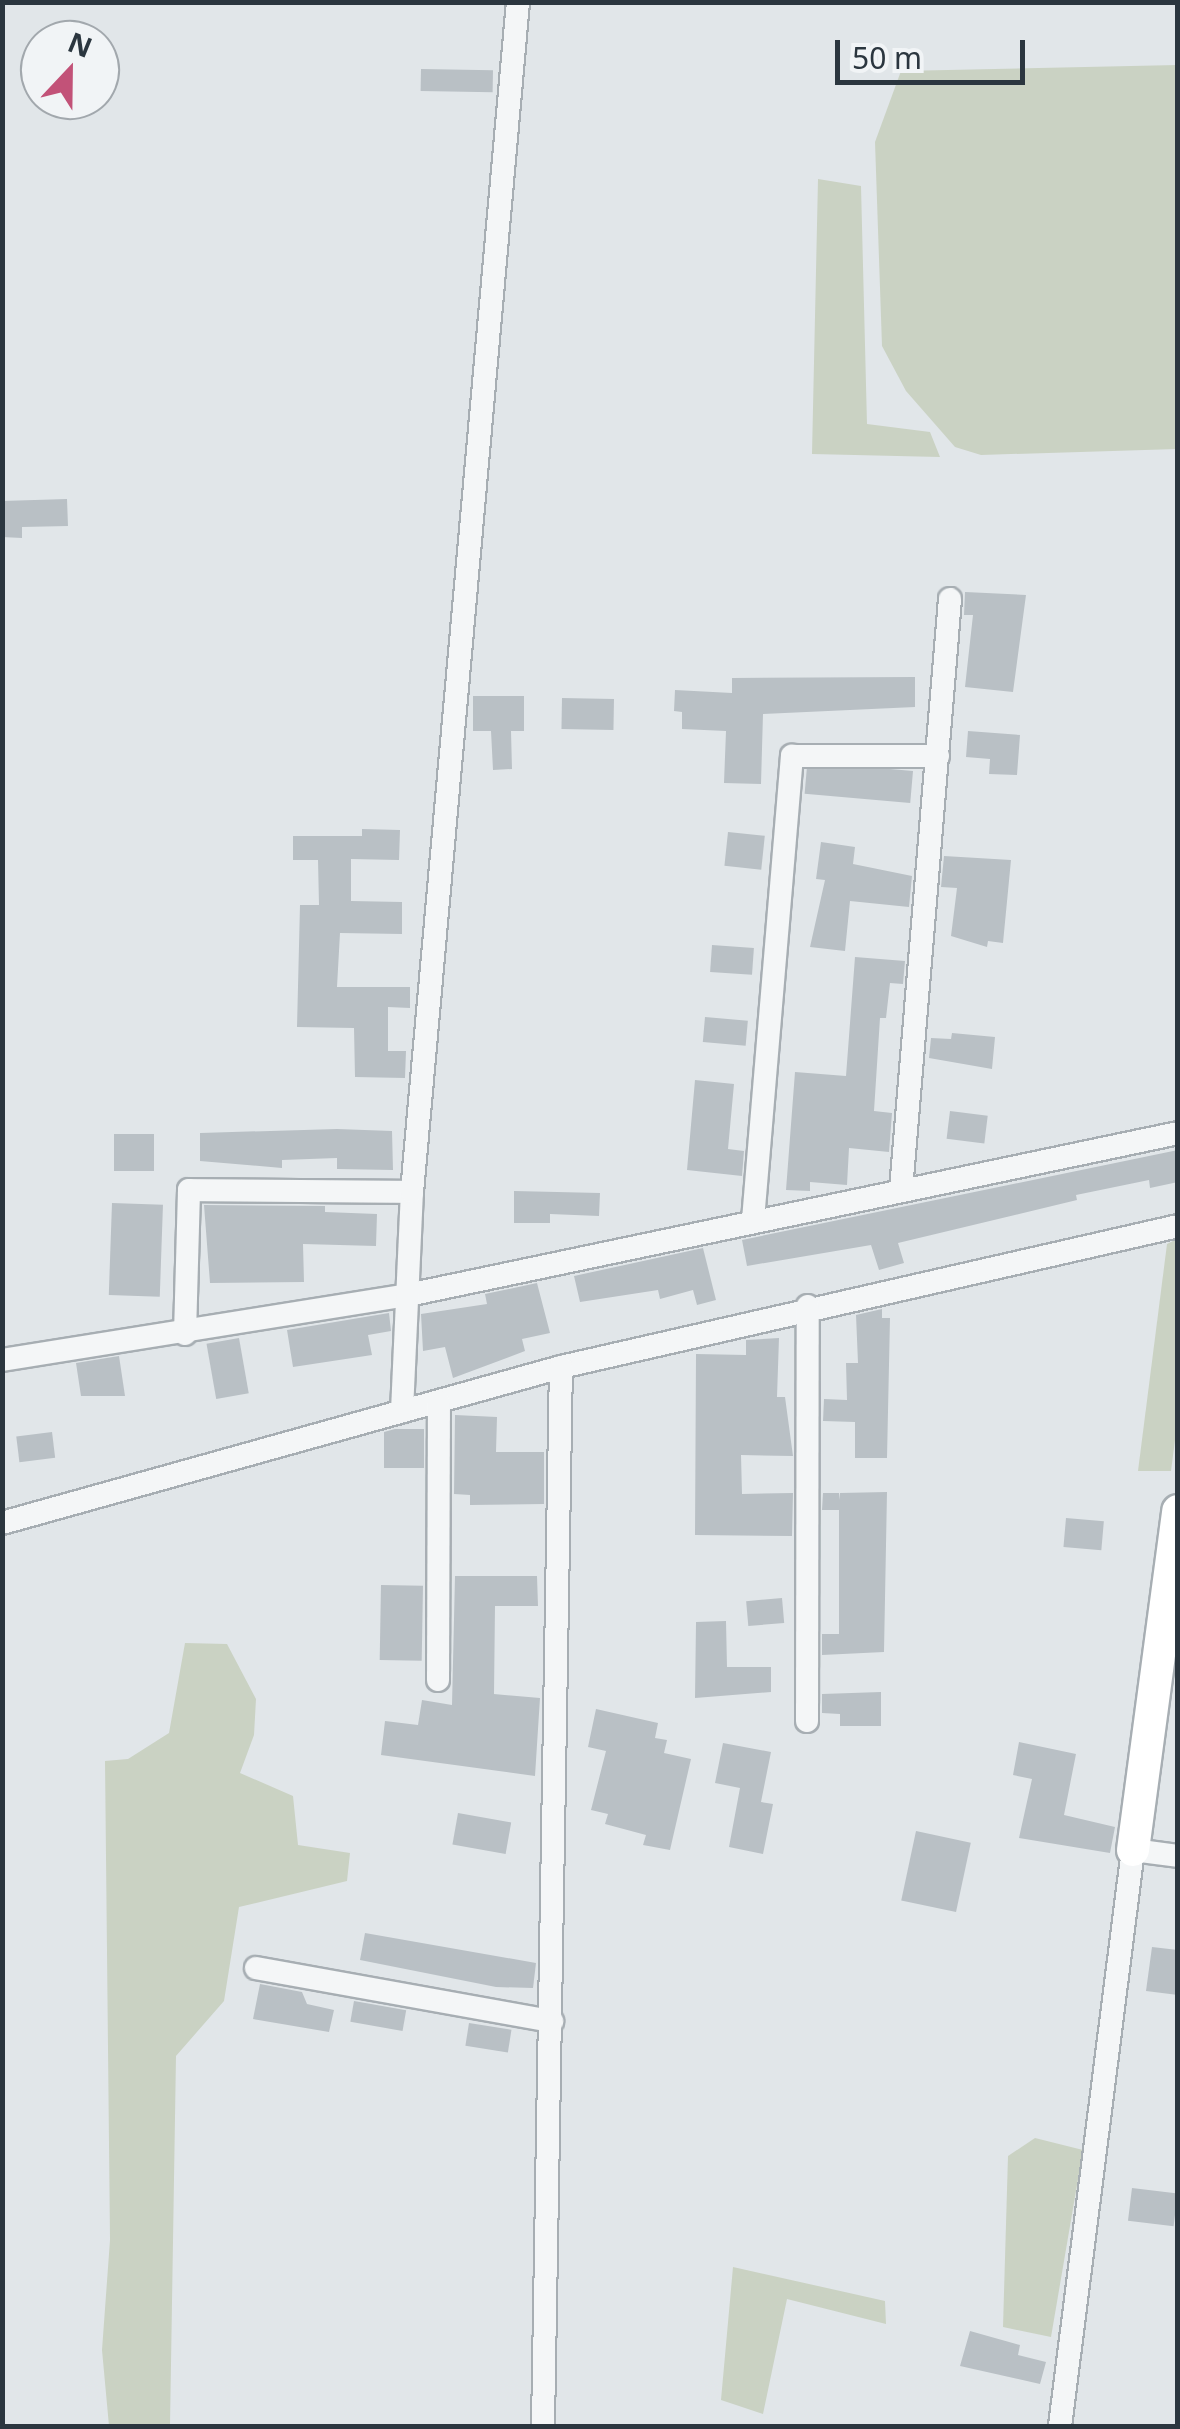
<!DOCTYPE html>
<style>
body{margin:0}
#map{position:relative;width:1180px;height:2429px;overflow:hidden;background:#e1e6e9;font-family:"Noto Sans",sans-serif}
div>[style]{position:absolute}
.green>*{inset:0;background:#cad2c3}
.building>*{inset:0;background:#b9c0c5;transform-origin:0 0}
.roads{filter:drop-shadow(2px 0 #a7aeb3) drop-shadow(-2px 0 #a7aeb3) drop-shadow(0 2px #a7aeb3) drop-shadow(0 -2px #a7aeb3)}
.street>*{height:22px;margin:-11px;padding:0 11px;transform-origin:11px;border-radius:11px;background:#f4f6f7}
.secondary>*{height:32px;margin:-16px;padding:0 16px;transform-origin:16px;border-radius:16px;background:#fff}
span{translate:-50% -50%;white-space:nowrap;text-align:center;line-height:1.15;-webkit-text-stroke:10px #f1f4f6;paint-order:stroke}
.frame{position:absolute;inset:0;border:5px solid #2b363f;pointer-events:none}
.north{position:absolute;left:20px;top:20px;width:100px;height:100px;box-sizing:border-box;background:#f1f4f6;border:2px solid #a2a8ad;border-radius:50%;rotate:22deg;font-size:28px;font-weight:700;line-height:40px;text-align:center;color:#2b363f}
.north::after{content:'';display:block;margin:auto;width:35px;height:45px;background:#c25278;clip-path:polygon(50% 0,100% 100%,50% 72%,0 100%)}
.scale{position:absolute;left:835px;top:40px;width:190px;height:45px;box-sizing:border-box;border:5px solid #2b363f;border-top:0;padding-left:12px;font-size:30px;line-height:35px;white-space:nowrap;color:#2b363f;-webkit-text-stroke:8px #f1f4f6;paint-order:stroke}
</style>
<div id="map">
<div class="green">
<i style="clip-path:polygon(1177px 65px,1177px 449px,981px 455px,955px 447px,906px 391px,882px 346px,875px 142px,901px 71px)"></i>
<i style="clip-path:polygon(818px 179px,861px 186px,867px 424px,930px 432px,940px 457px,812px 454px)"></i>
<i style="clip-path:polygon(1177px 1239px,1178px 1417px,1171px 1471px,1138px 1471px,1167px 1244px)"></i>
<i style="clip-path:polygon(185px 1643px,227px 1644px,256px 1699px,254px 1735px,240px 1773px,293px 1796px,298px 1845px,350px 1853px,347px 1881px,239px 1907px,224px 2001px,176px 2056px,170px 2426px,109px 2426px,102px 2350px,110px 2240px,105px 1761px,128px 1759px,169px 1733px)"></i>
<i style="clip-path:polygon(1035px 2138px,1083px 2150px,1051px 2337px,1003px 2327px,1008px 2156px)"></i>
<i style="clip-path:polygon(733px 2267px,885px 2301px,886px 2324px,787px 2299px,763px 2414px,721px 2400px)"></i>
</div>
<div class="building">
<i style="left:421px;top:69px;width:72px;height:22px;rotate:1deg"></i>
<i style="clip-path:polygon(67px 499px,68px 526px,22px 527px,22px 538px,2px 537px,2px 501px)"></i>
<i style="clip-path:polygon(965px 592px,1026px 595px,1013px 692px,965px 687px,973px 615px,964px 615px)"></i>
<i style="clip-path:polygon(915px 677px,915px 707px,763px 714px,761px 784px,724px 783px,726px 731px,682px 729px,682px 712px,674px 711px,675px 690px,732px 693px,732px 678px)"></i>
<i style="clip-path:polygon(473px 696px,524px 696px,524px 731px,511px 731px,512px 769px,493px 770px,491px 731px,473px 731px)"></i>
<i style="left:562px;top:698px;width:52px;height:31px;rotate:1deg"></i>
<i style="clip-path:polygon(968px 731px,1020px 735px,1017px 775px,989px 774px,990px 759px,966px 757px)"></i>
<i style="left:913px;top:771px;width:32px;height:106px;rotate:95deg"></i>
<i style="clip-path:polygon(362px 829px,400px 830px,399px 860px,351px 859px,351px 901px,402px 902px,402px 934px,340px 933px,337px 987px,410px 987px,410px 1008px,388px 1007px,388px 1051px,406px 1051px,405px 1078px,355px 1077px,354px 1028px,297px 1027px,300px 905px,319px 905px,318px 860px,293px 860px,293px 836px,362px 836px)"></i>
<i style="left:728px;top:832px;width:37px;height:34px;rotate:6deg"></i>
<i style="clip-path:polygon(821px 842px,855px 847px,853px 864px,912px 876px,909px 907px,850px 901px,845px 951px,810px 947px,825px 880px,816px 879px)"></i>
<i style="clip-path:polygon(944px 856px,1011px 860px,1003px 943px,988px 941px,987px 947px,951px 936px,957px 888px,941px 887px)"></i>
<i style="left:712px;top:945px;width:42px;height:27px;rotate:4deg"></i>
<i style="clip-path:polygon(855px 957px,905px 961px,903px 984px,890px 983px,886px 1018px,880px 1018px,874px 1111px,892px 1113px,889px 1152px,849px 1148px,847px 1185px,810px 1182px,810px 1191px,786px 1190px,795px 1072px,846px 1076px)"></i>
<i style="left:705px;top:1017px;width:43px;height:25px;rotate:5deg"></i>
<i style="clip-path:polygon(952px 1033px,995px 1037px,992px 1069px,929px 1058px,931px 1038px,951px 1039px)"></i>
<i style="clip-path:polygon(695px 1080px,734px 1084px,728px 1149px,744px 1151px,742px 1176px,687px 1170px)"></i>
<i style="left:950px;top:1111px;width:38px;height:28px;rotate:7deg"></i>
<i style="clip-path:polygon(337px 1129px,392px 1131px,393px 1170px,337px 1169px,337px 1158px,282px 1160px,282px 1168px,200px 1161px,200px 1133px)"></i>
<i style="left:114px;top:1134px;width:40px;height:37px"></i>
<i style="clip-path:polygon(1178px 1150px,1178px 1182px,1150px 1188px,1149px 1180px,1076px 1195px,1077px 1200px,898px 1243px,904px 1263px,879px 1270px,871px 1245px,747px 1266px,742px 1240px)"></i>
<i style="clip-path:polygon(514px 1191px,600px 1193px,599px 1216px,550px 1214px,550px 1223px,514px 1223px)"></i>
<i style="left:112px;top:1203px;width:51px;height:92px;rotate:2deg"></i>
<i style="clip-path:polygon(204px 1205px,325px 1206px,325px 1212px,377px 1214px,376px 1246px,303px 1244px,304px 1282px,210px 1283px)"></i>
<i style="clip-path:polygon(703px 1248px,716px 1300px,697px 1305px,693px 1290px,660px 1299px,658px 1290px,580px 1302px,574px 1276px)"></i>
<i style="clip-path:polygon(537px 1283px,550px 1333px,522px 1339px,525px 1351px,453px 1378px,445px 1347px,423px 1351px,421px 1314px,487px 1304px,485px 1294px)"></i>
<i style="clip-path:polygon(882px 1309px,882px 1318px,890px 1318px,887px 1458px,855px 1458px,855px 1422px,823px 1421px,824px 1399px,847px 1400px,846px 1363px,858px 1363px,856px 1315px)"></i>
<i style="clip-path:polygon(389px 1313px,391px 1331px,368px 1335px,372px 1355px,293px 1367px,287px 1330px)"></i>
<i style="left:239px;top:1338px;width:56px;height:33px;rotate:80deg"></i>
<i style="clip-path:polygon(779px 1338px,777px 1397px,785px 1397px,793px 1456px,741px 1455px,742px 1494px,793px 1493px,792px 1536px,695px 1535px,696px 1354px,746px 1355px,746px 1340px)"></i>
<i style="clip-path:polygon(119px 1356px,125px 1396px,81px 1396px,76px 1363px)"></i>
<i style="clip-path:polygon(455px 1415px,497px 1417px,496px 1452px,544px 1452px,544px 1504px,470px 1505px,470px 1495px,454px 1494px)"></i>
<i style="clip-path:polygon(395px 1429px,424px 1429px,424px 1468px,384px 1468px,384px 1432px)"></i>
<i style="left:52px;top:1432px;width:26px;height:36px;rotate:83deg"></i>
<i style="clip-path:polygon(887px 1492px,884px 1652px,822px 1655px,822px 1634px,839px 1634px,839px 1510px,822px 1510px,823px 1493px,839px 1493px,840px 1500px,840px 1493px)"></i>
<i style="left:1066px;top:1518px;width:38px;height:29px;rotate:5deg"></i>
<i style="clip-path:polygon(455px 1576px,537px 1576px,538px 1606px,495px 1606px,494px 1694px,540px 1698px,535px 1776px,381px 1755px,385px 1721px,418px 1725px,422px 1700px,452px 1705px)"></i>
<i style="left:381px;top:1585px;width:42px;height:75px;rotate:1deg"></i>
<i style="left:782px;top:1598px;width:25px;height:36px;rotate:85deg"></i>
<i style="clip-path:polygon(726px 1621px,727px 1667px,771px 1667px,771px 1692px,695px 1698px,696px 1622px)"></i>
<i style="clip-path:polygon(881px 1692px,881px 1726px,840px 1726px,840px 1714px,822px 1713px,822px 1694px)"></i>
<i style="clip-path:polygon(596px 1709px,658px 1723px,655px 1738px,667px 1740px,664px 1753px,691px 1759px,670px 1850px,643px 1845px,646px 1835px,605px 1824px,608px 1814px,591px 1810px,606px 1751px,588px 1747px)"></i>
<i style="clip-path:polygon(1019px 1742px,1076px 1754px,1064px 1815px,1115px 1827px,1110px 1853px,1019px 1838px,1032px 1779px,1013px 1775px)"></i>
<i style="clip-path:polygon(723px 1743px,771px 1752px,761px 1802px,773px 1804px,763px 1854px,729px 1847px,740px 1788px,715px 1783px)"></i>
<i style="left:458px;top:1813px;width:54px;height:32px;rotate:10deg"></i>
<i style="left:916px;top:1831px;width:56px;height:71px;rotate:12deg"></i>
<i style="clip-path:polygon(365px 1933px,536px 1963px,533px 1988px,496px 1987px,360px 1960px)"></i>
<i style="clip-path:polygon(1152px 1947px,1178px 1950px,1178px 1995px,1146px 1991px)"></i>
<i style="clip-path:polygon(260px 1984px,302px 1992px,307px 2004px,334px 2010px,329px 2032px,253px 2019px)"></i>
<i style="left:354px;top:2001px;width:53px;height:21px;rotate:10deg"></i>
<i style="left:469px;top:2023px;width:43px;height:23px;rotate:9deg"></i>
<i style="left:1132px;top:2188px;width:46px;height:33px;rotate:7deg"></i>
<i style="clip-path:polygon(970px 2331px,1020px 2345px,1018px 2355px,1046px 2362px,1040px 2384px,960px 2366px)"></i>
</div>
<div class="roads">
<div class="street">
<i style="left:901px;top:1190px;width:593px;rotate:-85.26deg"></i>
<i style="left:753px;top:1220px;width:466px;rotate:-85.2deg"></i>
<i style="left:792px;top:756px;width:146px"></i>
<i style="left:185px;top:1334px;width:144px;rotate:-88.4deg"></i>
<i style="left:189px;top:1190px;width:223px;rotate:0.5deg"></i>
<i style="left:2px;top:1360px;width:411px;rotate:-9.1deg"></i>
<i style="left:408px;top:1295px;width:787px;rotate:-11.88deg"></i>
<i style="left:402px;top:1411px;width:219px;rotate:-87.4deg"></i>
<i style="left:412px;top:1192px;width:1195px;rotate:-84.91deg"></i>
<i style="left:2px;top:1523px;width:580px;rotate:-15.59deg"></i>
<i style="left:561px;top:1367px;width:633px;rotate:-12.87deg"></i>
<i style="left:438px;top:1680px;width:278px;rotate:-89.8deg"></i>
<i style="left:807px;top:1721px;width:415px;rotate:-89.9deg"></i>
<i style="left:256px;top:1968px;width:301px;rotate:10.2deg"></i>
<i style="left:543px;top:2426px;width:1059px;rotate:-89.03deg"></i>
<i style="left:1060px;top:2426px;width:581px;rotate:-82.78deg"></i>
<i style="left:1133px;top:1850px;width:45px;rotate:7.6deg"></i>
</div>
<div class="secondary">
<i style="left:1133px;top:1850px;width:342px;rotate:-82.4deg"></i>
</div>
</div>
<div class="frame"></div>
<div class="north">N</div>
<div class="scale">50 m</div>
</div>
